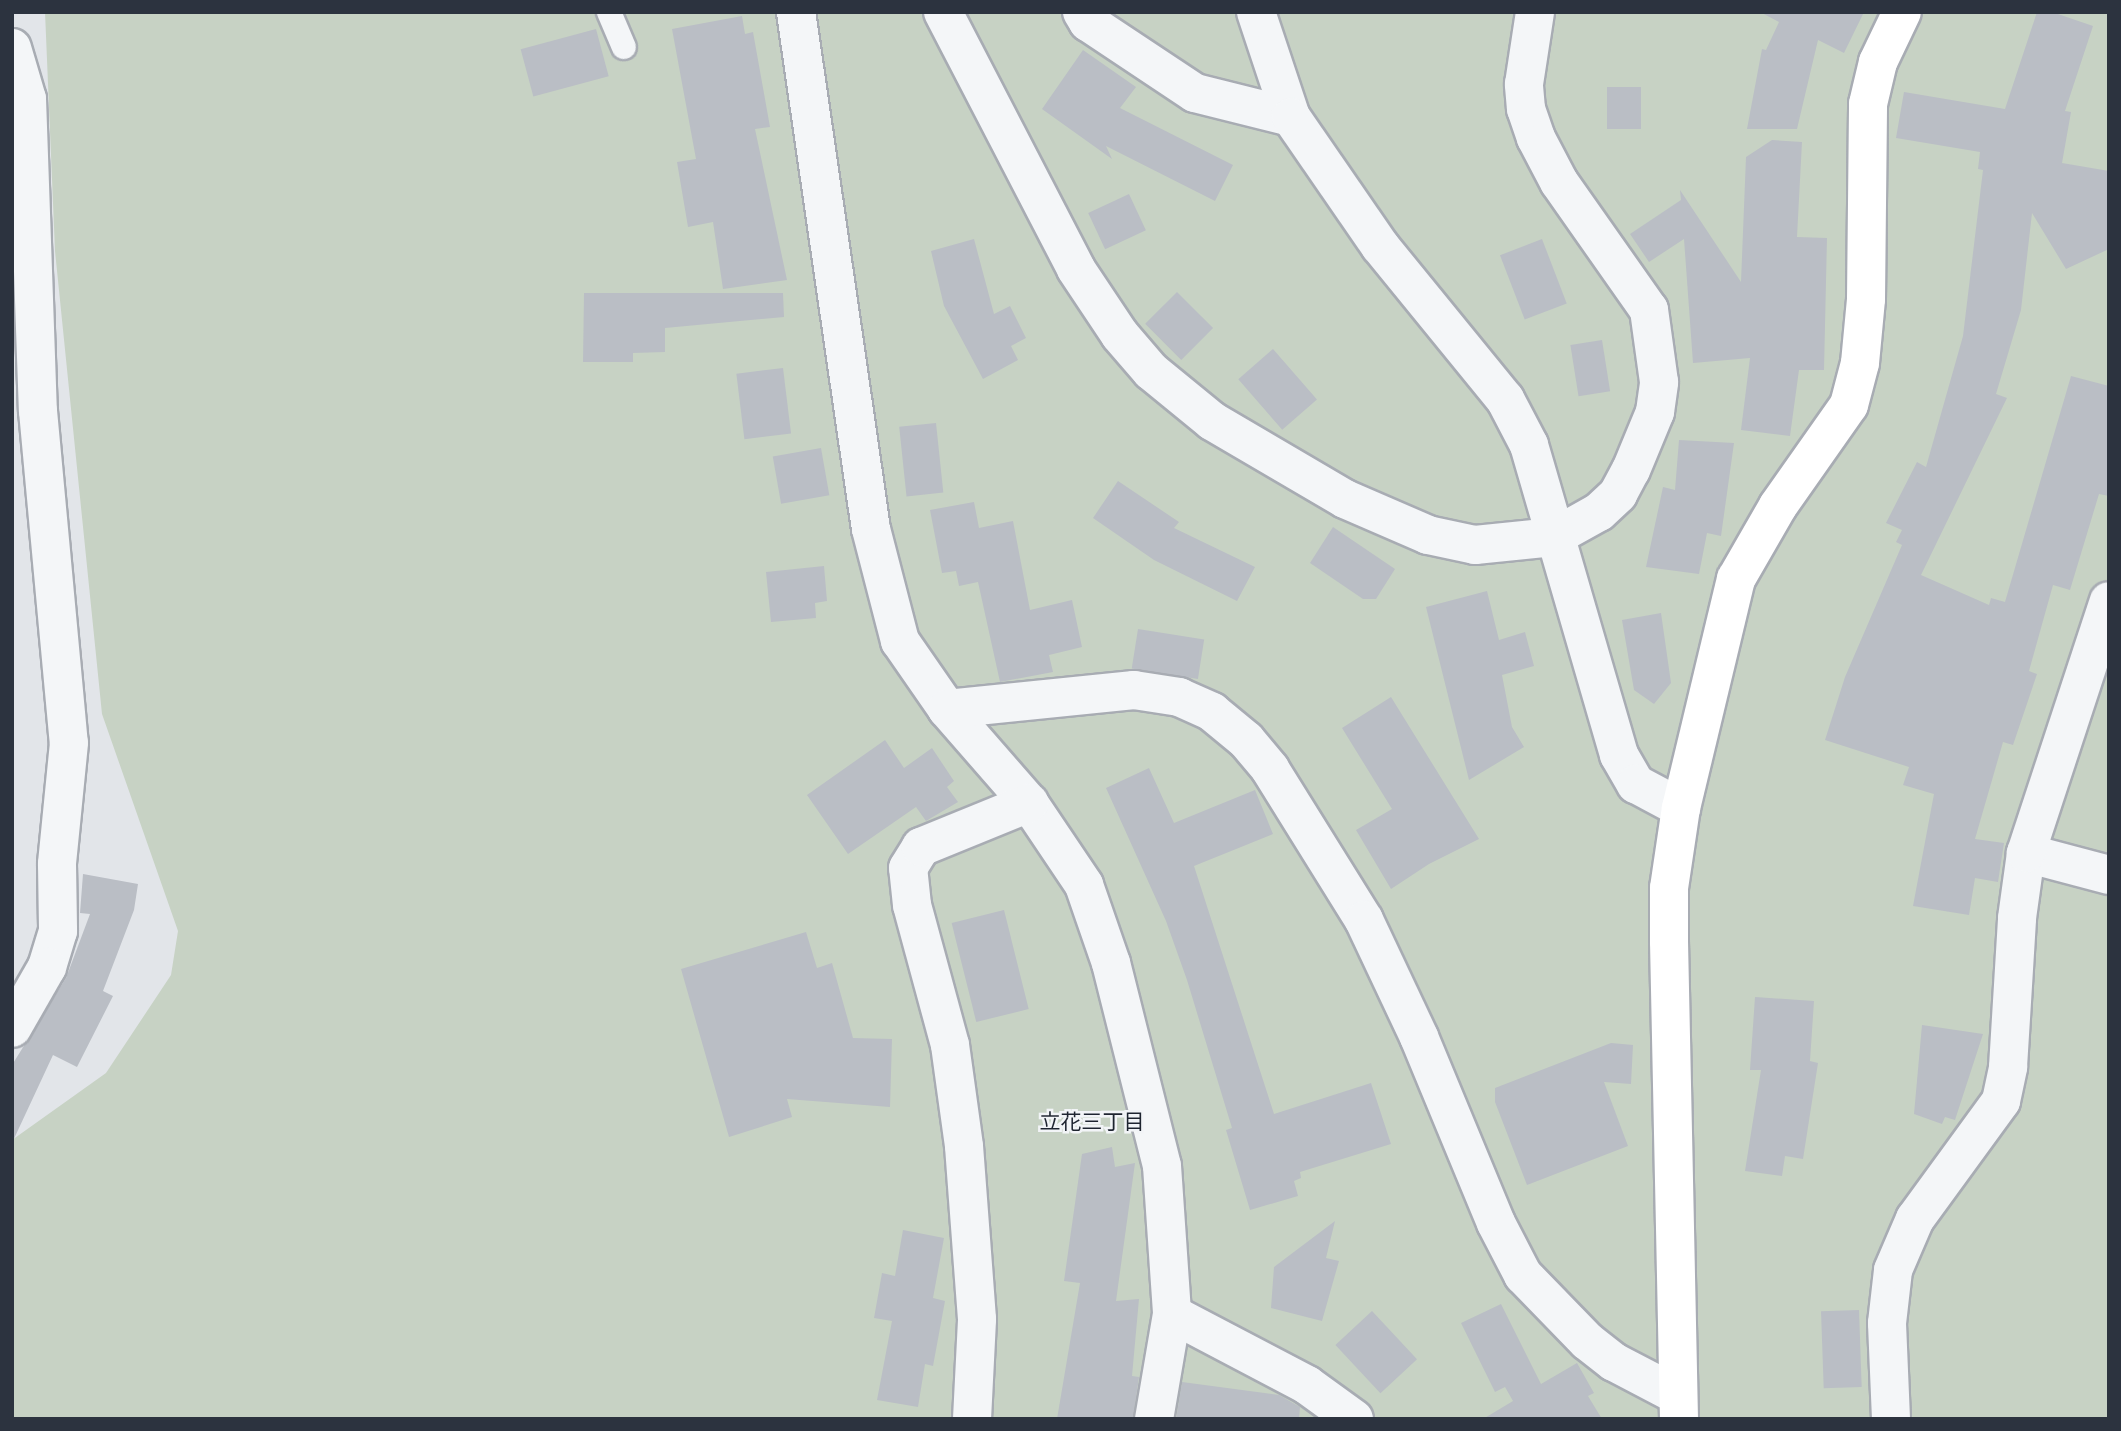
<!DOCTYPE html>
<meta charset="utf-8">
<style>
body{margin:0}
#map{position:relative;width:2121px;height:1431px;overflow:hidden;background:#e2e5e9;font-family:Poppins,"Noto Sans JP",sans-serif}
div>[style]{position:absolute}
.green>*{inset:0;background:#c7d2c4}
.building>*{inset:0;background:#babec5;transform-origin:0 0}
.roads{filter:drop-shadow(2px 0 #a8acb3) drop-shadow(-2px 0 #a8acb3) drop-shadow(0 2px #a8acb3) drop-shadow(0 -2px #a8acb3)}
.lane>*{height:24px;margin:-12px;padding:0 12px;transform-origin:12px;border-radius:12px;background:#f4f6f8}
.street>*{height:38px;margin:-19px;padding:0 19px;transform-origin:19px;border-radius:19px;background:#f4f6f8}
.secondary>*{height:38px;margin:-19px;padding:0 19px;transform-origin:19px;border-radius:19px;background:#fff}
span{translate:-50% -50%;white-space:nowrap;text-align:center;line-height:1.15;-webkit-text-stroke:5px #f2f4f7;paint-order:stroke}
.neighbourhood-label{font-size:21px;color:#1e2430}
.frame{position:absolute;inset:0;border:14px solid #2c333f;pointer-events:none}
</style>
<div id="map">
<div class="green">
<i style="clip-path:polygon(45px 12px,2109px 12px,2109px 1419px,12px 1419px,12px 1140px,106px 1073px,171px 975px,178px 931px,102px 714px,55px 251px)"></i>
</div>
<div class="building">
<i style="clip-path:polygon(1760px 12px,1864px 12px,1844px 53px,1818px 40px,1797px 129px,1747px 129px,1762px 49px,1766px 50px,1779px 22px)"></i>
<i style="clip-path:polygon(2037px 12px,2052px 12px,2093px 26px,2065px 111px,2071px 112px,2062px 163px,2109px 171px,2109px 249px,2066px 269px,2032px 213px,2021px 310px,1996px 394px,2007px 398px,1921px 575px,1989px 605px,1991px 598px,2005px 602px,2071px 376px,2109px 386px,2109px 496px,2099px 494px,2070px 590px,2053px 585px,2029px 671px,2037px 674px,2013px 745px,2003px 742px,1975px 839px,2004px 843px,1998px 882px,1975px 878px,1969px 915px,1913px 906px,1934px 794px,1903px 785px,1909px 767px,1825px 740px,1845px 677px,1902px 545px,1896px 542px,1902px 530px,1886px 523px,1917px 462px,1926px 467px,1963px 336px,1983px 170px,1978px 169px,1980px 152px,1896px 138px,1904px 92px,2005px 109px)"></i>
<i style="clip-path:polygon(742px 16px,745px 34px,753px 32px,770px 127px,755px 129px,787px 280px,723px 289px,713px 222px,688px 227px,677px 162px,696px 159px,672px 29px)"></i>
<i style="left:596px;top:29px;width:49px;height:78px;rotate:75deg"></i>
<i style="clip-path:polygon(1083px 50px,1136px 87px,1120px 108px,1233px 165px,1215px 201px,1106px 146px,1112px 159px,1042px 109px)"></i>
<i style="left:1607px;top:87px;width:34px;height:42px"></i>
<i style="clip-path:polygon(1772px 140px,1802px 142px,1797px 237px,1827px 238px,1824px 370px,1799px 370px,1790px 436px,1741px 430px,1750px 358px,1693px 363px,1684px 239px,1649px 262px,1630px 234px,1681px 200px,1680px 190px,1741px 282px,1746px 157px)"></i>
<i style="left:1129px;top:194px;width:40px;height:45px;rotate:65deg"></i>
<i style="clip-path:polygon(974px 239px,994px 314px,1010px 306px,1026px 338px,1011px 346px,1018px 360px,983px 379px,944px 306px,931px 251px)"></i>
<i style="left:1542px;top:239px;width:69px;height:45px;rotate:69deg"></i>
<i style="left:1177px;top:292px;width:51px;height:45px;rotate:45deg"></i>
<i style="clip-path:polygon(584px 293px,783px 293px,784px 317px,665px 328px,665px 352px,633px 353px,633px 362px,583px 362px)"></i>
<i style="left:1602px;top:340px;width:52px;height:32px;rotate:81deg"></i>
<i style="left:1273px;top:349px;width:67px;height:46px;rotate:49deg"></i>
<i style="left:783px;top:368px;width:66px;height:47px;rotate:83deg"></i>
<i style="left:936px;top:423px;width:70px;height:37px;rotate:84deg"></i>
<i style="clip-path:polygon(1679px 440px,1734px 443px,1721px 536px,1707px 533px,1699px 574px,1646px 567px,1663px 487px,1675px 490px)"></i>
<i style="left:821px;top:448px;width:48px;height:49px;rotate:80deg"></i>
<i style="clip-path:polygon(1118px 481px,1179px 522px,1174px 528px,1255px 567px,1237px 601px,1154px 560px,1093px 518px)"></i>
<i style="clip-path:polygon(974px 502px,979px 528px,1013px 521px,1030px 610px,1072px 600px,1082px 647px,1049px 655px,1053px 672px,1000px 682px,978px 582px,959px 586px,956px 571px,942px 573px,930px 510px)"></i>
<i style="clip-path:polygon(1333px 527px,1395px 569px,1376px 599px,1363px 599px,1310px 563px)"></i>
<i style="clip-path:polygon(824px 566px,827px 601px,815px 603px,816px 618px,771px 622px,766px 572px)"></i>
<i style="clip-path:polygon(1487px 591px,1499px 640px,1525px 632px,1534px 666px,1502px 675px,1512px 727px,1524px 747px,1469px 780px,1426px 607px)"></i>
<i style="clip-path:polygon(1661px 613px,1671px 683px,1654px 704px,1634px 690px,1622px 620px)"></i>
<i style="left:1138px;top:629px;width:67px;height:40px;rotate:9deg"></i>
<i style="clip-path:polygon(1391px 697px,1479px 839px,1429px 864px,1391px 889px,1356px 830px,1392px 809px,1342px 728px)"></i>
<i style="clip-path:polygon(885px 740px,904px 768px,932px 748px,954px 781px,947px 787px,958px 802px,926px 821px,916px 807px,848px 854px,807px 795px)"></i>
<i style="clip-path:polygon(1149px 768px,1174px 823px,1255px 790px,1273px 834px,1194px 866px,1274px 1114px,1371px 1083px,1391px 1144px,1300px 1172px,1301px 1178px,1294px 1181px,1298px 1196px,1250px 1210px,1226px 1130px,1232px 1128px,1187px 980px,1166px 921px,1106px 788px)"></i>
<i style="clip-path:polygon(83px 874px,138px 884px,134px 910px,103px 991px,113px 996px,77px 1067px,53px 1055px,12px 1143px,12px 1065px,66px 978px,90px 914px,80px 913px)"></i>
<i style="left:1004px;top:910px;width:102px;height:54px;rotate:76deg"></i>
<i style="clip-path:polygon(806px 932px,817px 968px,832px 963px,853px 1038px,892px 1039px,890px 1107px,787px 1099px,792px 1117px,729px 1137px,681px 969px)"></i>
<i style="clip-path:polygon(1755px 997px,1814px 1001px,1810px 1061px,1818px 1063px,1803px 1159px,1785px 1156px,1782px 1176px,1745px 1171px,1761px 1070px,1750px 1070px)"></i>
<i style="clip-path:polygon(1922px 1025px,1983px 1034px,1955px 1120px,1945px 1117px,1942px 1124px,1914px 1114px)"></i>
<i style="clip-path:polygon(1611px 1043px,1633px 1045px,1631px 1084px,1604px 1082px,1628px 1146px,1527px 1185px,1495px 1102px,1495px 1088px)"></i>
<i style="clip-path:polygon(1112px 1147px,1115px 1167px,1135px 1163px,1116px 1301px,1139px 1299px,1132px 1376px,1139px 1377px,1133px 1419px,1057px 1419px,1080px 1283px,1064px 1281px,1082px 1154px)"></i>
<i style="clip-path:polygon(1335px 1221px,1326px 1258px,1339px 1261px,1322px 1321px,1271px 1308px,1274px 1267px)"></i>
<i style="clip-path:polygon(903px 1230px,944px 1238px,933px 1298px,945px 1301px,933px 1366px,925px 1364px,918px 1407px,877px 1400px,892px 1321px,874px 1318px,882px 1273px,895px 1276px)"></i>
<i style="clip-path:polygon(1501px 1304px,1541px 1384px,1577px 1363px,1594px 1393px,1588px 1396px,1602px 1419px,1483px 1419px,1513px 1401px,1505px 1387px,1495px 1392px,1461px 1323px)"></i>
<i style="left:1859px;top:1310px;width:77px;height:38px;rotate:88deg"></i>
<i style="left:1372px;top:1311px;width:66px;height:50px;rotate:47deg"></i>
<i style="clip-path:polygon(1182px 1382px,1279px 1395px,1300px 1407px,1299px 1419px,1176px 1419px)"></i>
</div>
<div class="roads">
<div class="lane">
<i style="left:609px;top:12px;width:38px;rotate:67deg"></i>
</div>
<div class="street">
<i style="left:796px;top:12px;width:522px;rotate:81.75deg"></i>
<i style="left:871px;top:529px;width:116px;rotate:75.5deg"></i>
<i style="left:900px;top:641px;width:83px;rotate:55.3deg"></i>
<i style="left:947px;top:709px;width:125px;rotate:48.9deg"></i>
<i style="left:1029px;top:803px;width:99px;rotate:56.1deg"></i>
<i style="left:1084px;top:885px;width:83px;rotate:70.9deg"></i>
<i style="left:1111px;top:963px;width:209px;rotate:75.9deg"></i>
<i style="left:1162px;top:1166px;width:148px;rotate:86.1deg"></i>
<i style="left:1172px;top:1314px;width:107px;rotate:99.7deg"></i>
<i style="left:943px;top:12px;width:289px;rotate:62.6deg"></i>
<i style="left:1076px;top:269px;width:79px;rotate:56.3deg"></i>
<i style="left:1120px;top:335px;width:48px;rotate:49.3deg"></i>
<i style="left:1151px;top:371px;width:79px;rotate:39.3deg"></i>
<i style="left:1212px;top:421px;width:154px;rotate:30.4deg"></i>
<i style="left:1345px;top:499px;width:90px;rotate:23.4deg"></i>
<i style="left:1428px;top:535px;width:48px;rotate:12deg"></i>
<i style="left:1475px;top:545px;width:79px;rotate:-5.8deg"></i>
<i style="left:1554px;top:537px;width:51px;rotate:-29.1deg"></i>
<i style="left:1599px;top:512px;width:26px;rotate:-43deg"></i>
<i style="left:1618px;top:494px;width:27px;rotate:-62deg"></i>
<i style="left:1631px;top:470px;width:63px;rotate:-67.5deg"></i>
<i style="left:1655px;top:412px;width:30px;rotate:-82deg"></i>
<i style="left:1659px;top:382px;width:73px;rotate:-97.9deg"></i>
<i style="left:1649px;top:310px;width:156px;rotate:-125.1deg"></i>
<i style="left:1559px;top:182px;width:50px;rotate:-117.6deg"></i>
<i style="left:1536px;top:138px;width:31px;rotate:-109deg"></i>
<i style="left:1526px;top:109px;width:25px;rotate:-95deg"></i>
<i style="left:1524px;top:84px;width:73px;rotate:-81.3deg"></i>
<i style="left:1082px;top:12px;width:12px;rotate:59deg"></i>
<i style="left:1088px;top:22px;width:128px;rotate:33.6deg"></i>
<i style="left:1195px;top:93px;width:99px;rotate:14deg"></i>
<i style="left:1256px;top:12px;width:111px;rotate:71.6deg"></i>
<i style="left:1291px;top:117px;width:157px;rotate:55.4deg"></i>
<i style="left:1380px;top:246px;width:198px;rotate:50.8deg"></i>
<i style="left:1505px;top:399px;width:52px;rotate:62.4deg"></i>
<i style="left:1529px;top:445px;width:323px;rotate:73.8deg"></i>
<i style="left:1619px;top:755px;width:34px;rotate:60deg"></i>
<i style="left:1636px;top:784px;width:51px;rotate:28.1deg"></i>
<i style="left:12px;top:48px;width:53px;rotate:73.6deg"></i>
<i style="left:27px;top:99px;width:312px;rotate:88deg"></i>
<i style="left:38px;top:411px;width:333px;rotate:84.7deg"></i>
<i style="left:69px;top:743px;width:122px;rotate:95.7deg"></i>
<i style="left:57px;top:864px;width:67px;rotate:89.1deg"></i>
<i style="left:58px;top:931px;width:38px;rotate:107deg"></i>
<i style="left:47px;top:967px;width:70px;rotate:119.8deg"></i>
<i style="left:947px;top:709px;width:188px;rotate:-5.8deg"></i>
<i style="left:1134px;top:690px;width:46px;rotate:8.8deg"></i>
<i style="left:1179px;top:697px;width:36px;rotate:24deg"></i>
<i style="left:1212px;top:712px;width:44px;rotate:39.5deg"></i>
<i style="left:1246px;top:740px;width:38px;rotate:50deg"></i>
<i style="left:1270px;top:769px;width:178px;rotate:58.1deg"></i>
<i style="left:1364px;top:920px;width:129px;rotate:64.8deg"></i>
<i style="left:1419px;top:1037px;width:201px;rotate:67.5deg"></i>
<i style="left:1496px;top:1223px;width:59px;rotate:62.6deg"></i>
<i style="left:1523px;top:1275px;width:92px;rotate:45.9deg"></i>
<i style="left:1587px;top:1341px;width:34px;rotate:38deg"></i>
<i style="left:1614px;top:1362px;width:71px;rotate:27.6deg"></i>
<i style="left:2026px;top:853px;width:86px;rotate:14.8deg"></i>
<i style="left:1172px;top:1314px;width:153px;rotate:27.7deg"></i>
<i style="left:1307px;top:1385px;width:58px;rotate:35.9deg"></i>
<i style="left:972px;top:1419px;width:100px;rotate:-87.1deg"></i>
<i style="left:977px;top:1319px;width:173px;rotate:-94.3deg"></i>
<i style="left:964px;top:1146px;width:102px;rotate:-97.9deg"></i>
<i style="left:950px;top:1045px;width:145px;rotate:-105.2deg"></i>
<i style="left:912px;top:905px;width:37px;rotate:-96deg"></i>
<i style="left:908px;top:868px;width:25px;rotate:-58deg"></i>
<i style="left:921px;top:847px;width:117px;rotate:-22.2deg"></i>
<i style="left:1891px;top:1419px;width:96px;rotate:-92.4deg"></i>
<i style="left:1887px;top:1323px;width:53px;rotate:-83.5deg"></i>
<i style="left:1893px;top:1270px;width:56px;rotate:-66.7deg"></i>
<i style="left:1915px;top:1219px;width:146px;rotate:-53.9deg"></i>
<i style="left:2001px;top:1101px;width:35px;rotate:-78deg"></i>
<i style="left:2008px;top:1067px;width:149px;rotate:-86.5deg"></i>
<i style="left:2017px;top:918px;width:66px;rotate:-82.1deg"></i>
<i style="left:2026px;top:853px;width:265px;rotate:-71.8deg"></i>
</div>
<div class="secondary">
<i style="left:1679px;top:1419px;width:478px;rotate:-91.2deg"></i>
<i style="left:1669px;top:941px;width:53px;rotate:-90deg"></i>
<i style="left:1669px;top:888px;width:81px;rotate:-81.5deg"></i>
<i style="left:1681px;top:808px;width:236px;rotate:-76.5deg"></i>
<i style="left:1736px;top:579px;width:84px;rotate:-60.1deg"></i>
<i style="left:1778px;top:506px;width:123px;rotate:-54.9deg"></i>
<i style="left:1849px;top:405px;width:43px;rotate:-75.3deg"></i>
<i style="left:1860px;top:363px;width:64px;rotate:-84.6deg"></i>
<i style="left:1866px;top:299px;width:195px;rotate:-89.4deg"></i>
<i style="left:1868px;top:104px;width:43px;rotate:-76.6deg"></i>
<i style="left:1878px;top:62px;width:55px;rotate:-64.4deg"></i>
</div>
</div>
<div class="neighbourhood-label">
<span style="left:1092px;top:1122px">立花三丁目</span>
</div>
<div class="frame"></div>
</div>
